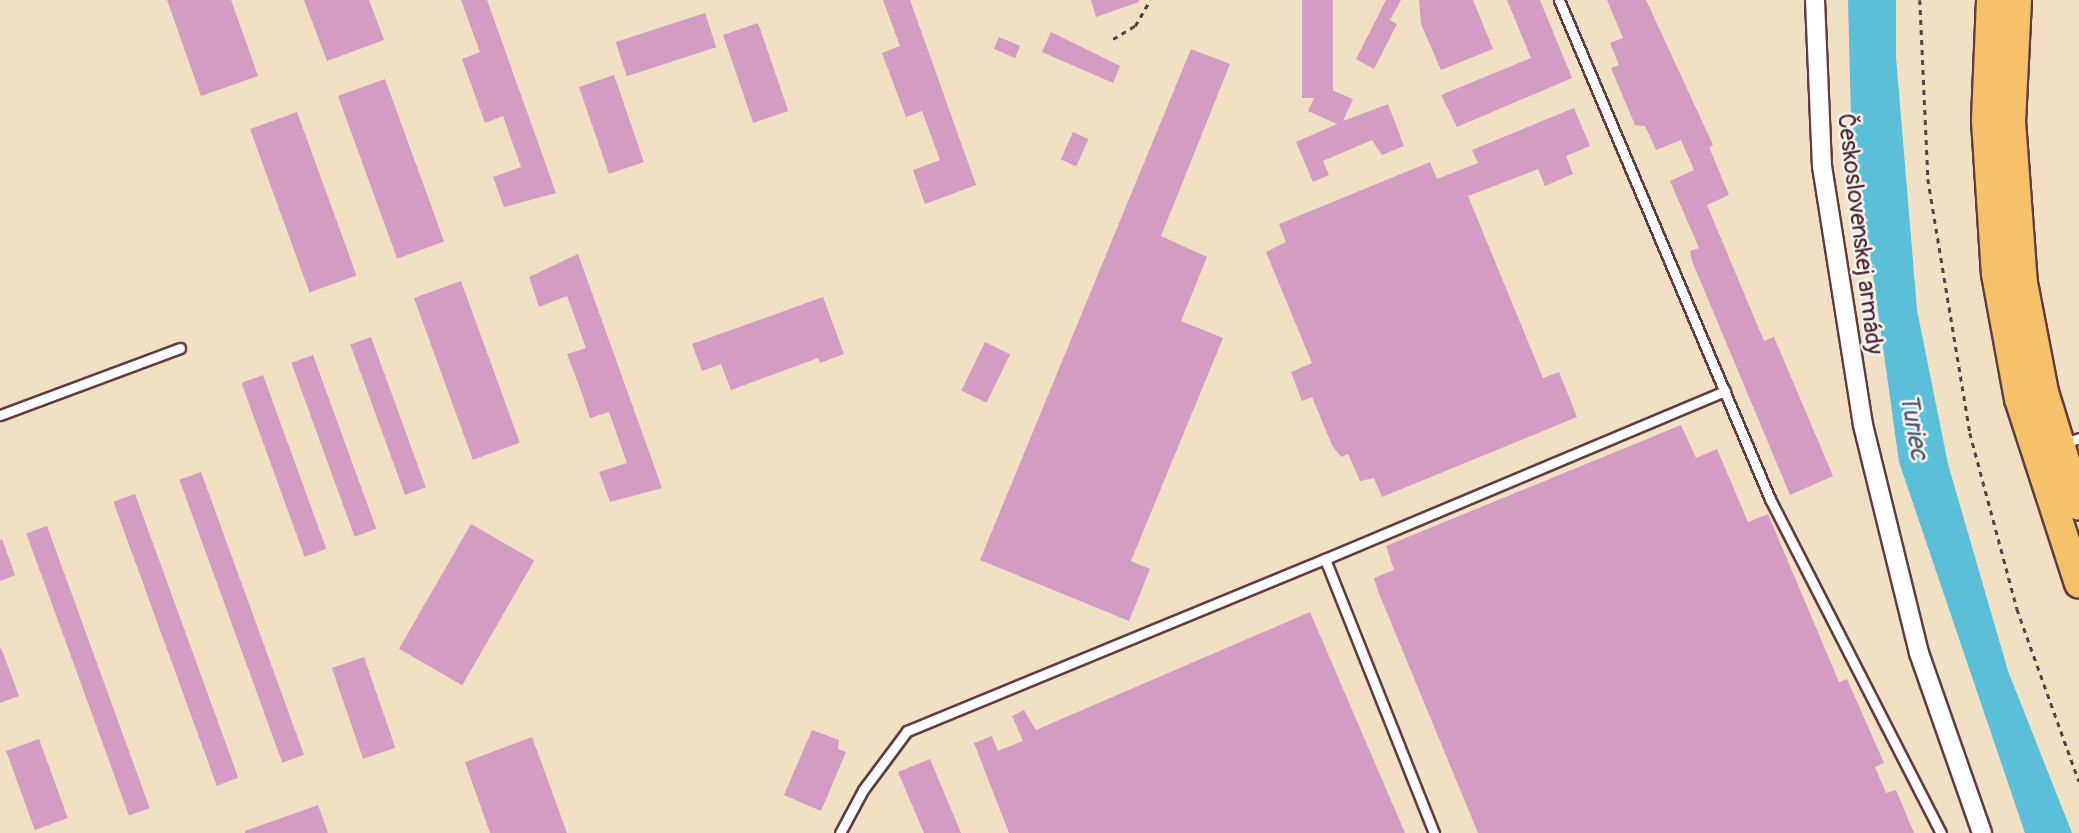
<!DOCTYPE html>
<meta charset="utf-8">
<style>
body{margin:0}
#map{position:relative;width:2079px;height:833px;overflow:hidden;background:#f1e0c4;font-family:Pangolin,sans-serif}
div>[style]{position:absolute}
.water>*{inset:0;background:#5bbfd9}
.building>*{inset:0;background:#d39cc3;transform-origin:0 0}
.path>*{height:2.5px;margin-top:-1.25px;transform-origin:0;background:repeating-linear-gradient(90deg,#633c42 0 5px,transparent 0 10px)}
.roads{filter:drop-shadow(2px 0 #633c42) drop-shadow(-2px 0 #633c42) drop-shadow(0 2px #633c42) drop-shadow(0 -2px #633c42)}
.lane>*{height:9px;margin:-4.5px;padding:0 4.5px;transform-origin:4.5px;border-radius:4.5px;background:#fff}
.street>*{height:18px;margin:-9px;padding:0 9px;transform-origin:9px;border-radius:9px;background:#fff}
.primary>*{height:28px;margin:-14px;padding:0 14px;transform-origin:14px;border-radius:14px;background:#f5c16b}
span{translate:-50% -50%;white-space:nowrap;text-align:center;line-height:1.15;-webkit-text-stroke:5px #f6f6f2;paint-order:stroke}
.street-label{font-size:24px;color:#4a1f2b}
.water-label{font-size:26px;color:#505768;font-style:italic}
</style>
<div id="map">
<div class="water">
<i style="clip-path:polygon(1848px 0,1896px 0,1896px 57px,1917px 310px,1948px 464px,2008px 671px,2072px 833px,2025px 833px,1899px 462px,1851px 118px)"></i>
</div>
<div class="building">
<i style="clip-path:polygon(167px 0,231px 0,258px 76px,201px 96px)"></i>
<i style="clip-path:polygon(304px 0,369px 0,384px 40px,327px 61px)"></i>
<i style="clip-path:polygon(461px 0,487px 0,556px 193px,504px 207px,493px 177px,521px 167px,503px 116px,485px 123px,462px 59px,480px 52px)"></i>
<i style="clip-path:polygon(883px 0,910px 0,976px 185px,925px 204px,913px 170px,940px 160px,922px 111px,906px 117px,882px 53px,900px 46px)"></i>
<i style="clip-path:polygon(1091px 0,1139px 0,1139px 2px,1096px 17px)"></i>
<i style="left:1302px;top:0;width:31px;height:98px"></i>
<i style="clip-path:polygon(1386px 0,1401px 0,1390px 20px,1397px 24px,1374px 69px,1356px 59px)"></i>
<i style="clip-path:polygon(1419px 0,1473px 0,1493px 49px,1441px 70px,1421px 24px)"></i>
<i style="clip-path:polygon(1507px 0,1540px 0,1572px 78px,1457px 127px,1441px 95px,1531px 58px)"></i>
<i style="clip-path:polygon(1607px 0,1646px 0,1713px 145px,1709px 147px,1729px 195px,1707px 205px,1764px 341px,1774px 337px,1833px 476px,1790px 495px,1692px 261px,1690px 251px,1699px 248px,1670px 181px,1694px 170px,1681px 140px,1656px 150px,1645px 126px,1635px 125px,1611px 68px,1619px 65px,1610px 43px,1623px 38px)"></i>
<i style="left:705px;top:13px;width:36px;height:94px;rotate:72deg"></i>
<i style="left:758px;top:23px;width:93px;height:37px;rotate:71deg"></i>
<i style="clip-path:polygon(1051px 32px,1120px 66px,1113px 83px,1042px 52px)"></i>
<i style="left:999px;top:37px;width:23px;height:13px;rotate:23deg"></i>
<i style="clip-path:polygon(1191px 49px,1230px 64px,1161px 236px,1207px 257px,1181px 321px,1223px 338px,1131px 561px,1150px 569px,1129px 621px,980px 560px)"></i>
<i style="left:614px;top:75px;width:92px;height:37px;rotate:71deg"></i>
<i style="left:385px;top:79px;width:173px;height:50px;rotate:70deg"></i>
<i style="clip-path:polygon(1320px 85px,1353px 99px,1343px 121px,1388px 104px,1404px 146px,1382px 155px,1372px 140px,1323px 161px,1329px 175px,1313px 182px,1296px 142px,1337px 124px,1308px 111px)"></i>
<i style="clip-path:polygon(1574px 108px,1590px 146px,1566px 156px,1573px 174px,1545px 186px,1538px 169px,1468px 196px,1543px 378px,1559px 372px,1577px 417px,1382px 497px,1374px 478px,1360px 481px,1348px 454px,1341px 457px,1332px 445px,1312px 397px,1302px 401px,1291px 372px,1312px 363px,1266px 252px,1286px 242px,1279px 224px,1430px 162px,1437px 179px,1478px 163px,1472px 150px)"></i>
<i style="left:297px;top:112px;width:174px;height:50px;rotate:70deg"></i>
<i style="left:1073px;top:132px;width:17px;height:30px;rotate:24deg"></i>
<i style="clip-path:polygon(578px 254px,662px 488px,610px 502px,599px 472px,627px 463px,609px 412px,590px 418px,581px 391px,567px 354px,586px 348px,567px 296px,539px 307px,529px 277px)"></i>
<i style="left:461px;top:281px;width:172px;height:50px;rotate:70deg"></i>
<i style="clip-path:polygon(823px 297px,844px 354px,820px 363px,818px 358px,731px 390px,721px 364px,702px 371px,692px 344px)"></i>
<i style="left:371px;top:337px;width:160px;height:22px;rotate:70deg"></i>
<i style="left:985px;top:342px;width:28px;height:54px;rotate:26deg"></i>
<i style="left:313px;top:355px;width:185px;height:23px;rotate:70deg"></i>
<i style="left:263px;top:375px;width:185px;height:23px;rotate:70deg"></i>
<i style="clip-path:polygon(1681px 425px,1696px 458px,1717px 449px,1748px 522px,1768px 514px,1839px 682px,1847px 679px,1884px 763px,1875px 767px,1886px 793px,1896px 790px,1914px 833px,1478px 833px,1378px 591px,1374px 578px,1394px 570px,1386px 546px)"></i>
<i style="left:201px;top:472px;width:301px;height:23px;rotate:70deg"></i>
<i style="left:135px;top:494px;width:302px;height:23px;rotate:70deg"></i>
<i style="left:471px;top:524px;width:73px;height:144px;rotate:30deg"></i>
<i style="left:47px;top:526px;width:300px;height:22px;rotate:70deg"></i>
<i style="clip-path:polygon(2px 539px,15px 575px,0 581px,0 540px)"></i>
<i style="clip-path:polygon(1310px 612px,1405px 833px,1009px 833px,974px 743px,992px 736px,998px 751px,1023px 741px,1012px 716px,1024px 710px,1036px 730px)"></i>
<i style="clip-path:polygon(1px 648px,19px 696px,0 703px,0 649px)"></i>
<i style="left:364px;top:657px;width:96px;height:34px;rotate:71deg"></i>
<i style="clip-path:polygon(812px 730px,839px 740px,838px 749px,846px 752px,821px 811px,784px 795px)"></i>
<i style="clip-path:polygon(532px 737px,567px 833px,490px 833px,465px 762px)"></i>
<i style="left:39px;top:739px;width:84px;height:35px;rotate:70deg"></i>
<i style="clip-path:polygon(930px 759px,961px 833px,924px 833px,898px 772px)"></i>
<i style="clip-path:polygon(318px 805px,328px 833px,245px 833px,245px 831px)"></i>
</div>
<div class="path">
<i style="left:1920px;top:0;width:179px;rotate:87.4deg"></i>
<i style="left:1928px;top:179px;width:257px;rotate:80.6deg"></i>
<i style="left:1970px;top:433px;width:182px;rotate:75deg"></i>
<i style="left:2017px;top:609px;width:183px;rotate:70.2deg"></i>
<i style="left:1113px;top:39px;width:26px;rotate:-31deg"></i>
<i style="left:1135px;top:26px;width:30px;rotate:-60deg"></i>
</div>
<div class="roads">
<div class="lane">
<i style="left:1559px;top:0;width:542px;rotate:67.08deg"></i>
<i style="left:1770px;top:499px;width:375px;rotate:62.9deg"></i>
<i style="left:0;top:415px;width:192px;rotate:-20.4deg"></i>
<i style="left:2064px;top:443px;width:16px;rotate:-18deg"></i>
<i style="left:840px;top:833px;width:49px;rotate:-61.9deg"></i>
<i style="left:863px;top:790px;width:74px;rotate:-53.3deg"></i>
<i style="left:907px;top:731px;width:452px;rotate:-22.4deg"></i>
<i style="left:1434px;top:833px;width:295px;rotate:-111.7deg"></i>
<i style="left:1325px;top:559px;width:434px;rotate:-22.8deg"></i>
</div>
<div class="street">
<i style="left:1815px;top:0;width:166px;rotate:87.6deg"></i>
<i style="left:1822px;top:166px;width:262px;rotate:81deg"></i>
<i style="left:1863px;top:425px;width:235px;rotate:76.2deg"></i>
<i style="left:1919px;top:653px;width:191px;rotate:70.7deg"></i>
</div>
<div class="primary">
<i style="left:1991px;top:0;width:121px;rotate:92.4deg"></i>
<i style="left:1986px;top:121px;width:153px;rotate:86.3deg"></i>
<i style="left:1996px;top:274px;width:127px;rotate:79.6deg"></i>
<i style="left:2019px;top:399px;width:194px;rotate:72deg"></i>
<i style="left:2017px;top:0;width:121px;rotate:92.8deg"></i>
<i style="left:2011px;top:121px;width:162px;rotate:85.8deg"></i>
<i style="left:2023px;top:283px;width:111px;rotate:79.1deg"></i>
<i style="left:2044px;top:392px;width:119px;rotate:72.9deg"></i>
</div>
</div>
<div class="street-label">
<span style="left:1860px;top:234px;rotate:83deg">Československej armády</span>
</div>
<div class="water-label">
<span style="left:1913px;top:427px;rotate:80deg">Turiec</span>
</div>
</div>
